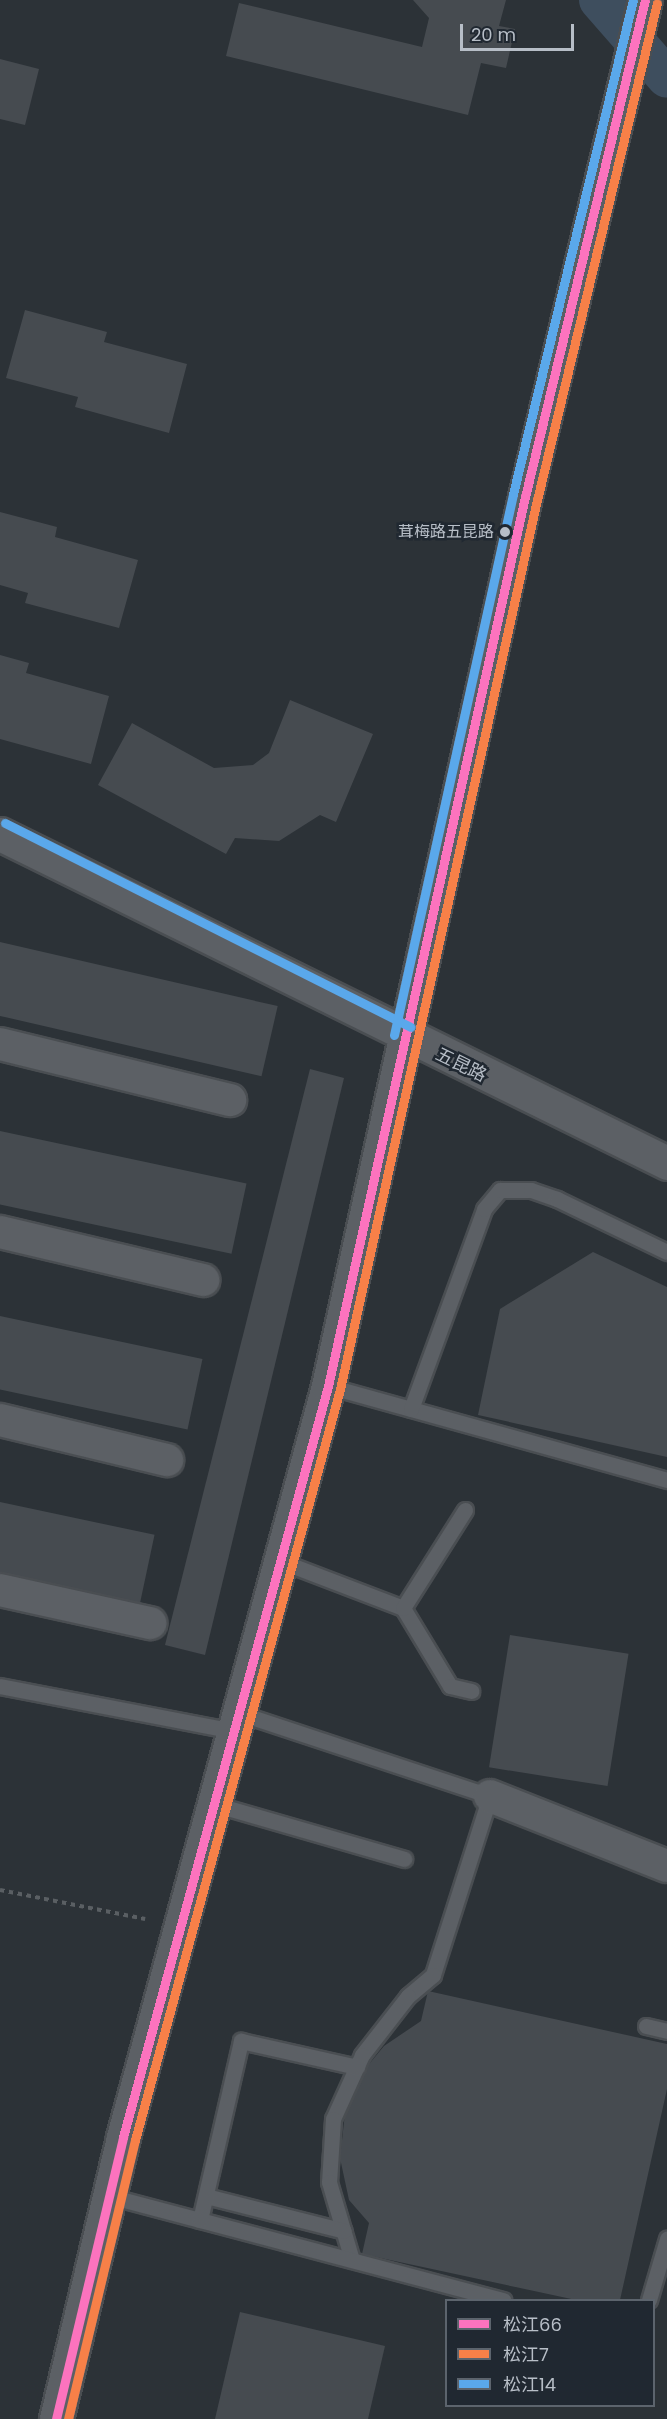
<!DOCTYPE html>
<meta charset="utf-8">
<style>
body{margin:0}
#map{position:relative;width:667px;height:2419px;overflow:hidden;background:#2c3237;font-family:Poppins,"Noto Sans SC",sans-serif}
div>[style]{position:absolute}
.canal>*{height:40px;margin:-20px;padding:0 20px;transform-origin:20px;border-radius:20px;background:#3e4e5e}
.building>*{inset:0;background:#464b50;transform-origin:0 0}
.path>*{height:4px;margin-top:-2px;transform-origin:0;background:repeating-linear-gradient(90deg,#5a5f63 0 4.5px,transparent 0 9px)}
.roads{filter:drop-shadow(2px 0 #4a4e52) drop-shadow(-2px 0 #4a4e52) drop-shadow(0 2px #4a4e52) drop-shadow(0 -2px #4a4e52)}
.service>*{height:15px;margin:-7.5px;padding:0 7.5px;transform-origin:7.5px;border-radius:7.5px;background:#5c6065}
.minor>*{height:32px;margin:-16px;padding:0 16px;transform-origin:16px;border-radius:16px;background:#5c6065}
.tertiary>*{height:33px;margin:-16.5px;padding:0 16.5px;transform-origin:16.5px;border-radius:16.5px;background:#5c6065}
.bus-1>*{height:9px;margin:-4.5px;padding:0 4.5px;transform-origin:4.5px;border-radius:4.5px;background:#fc73be}
.bus-2>*{height:9px;margin:-4.5px;padding:0 4.5px;transform-origin:4.5px;border-radius:4.5px;background:#f78048}
.bus-3>*{height:9px;margin:-4.5px;padding:0 4.5px;transform-origin:4.5px;border-radius:4.5px;background:#5aa8eb}
.dots>*{width:16px;height:16px;translate:-50% -50%;box-sizing:border-box;border:3px solid #202831;border-radius:50%}
span{translate:-50% -50%;white-space:nowrap;text-align:center;line-height:1.15;-webkit-text-stroke:5px #202831;paint-order:stroke}
.bus-label{font-size:16px;color:#b7bec7}
.right{translate:-100% -50%;text-align:right}
.street-label{font-size:18px;color:#b7bec7}
.legend{position:absolute;left:445px;top:2299px;width:210px;height:108px;box-sizing:border-box;background:#202831;border:2px solid #5c646d;margin:0;padding:8px 10px;list-style:none;font-size:18px;color:#b7bec7}
.legend li{display:flex;align-items:center;gap:12px;height:30px}
.legend b{width:30px;border:2px solid #5c646d}
.scale{position:absolute;left:460px;top:24px;width:114px;height:27px;box-sizing:border-box;border:3px solid #b7bec7;border-top:0;padding-left:8px;font-size:18px;line-height:21px;white-space:nowrap;color:#b7bec7;-webkit-text-stroke:4px #202831;paint-order:stroke}
</style>
<div id="map">
<div class="canal">
<i style="left:599px;top:0;width:103px;rotate:48.9deg"></i>
</div>
<div class="building">
<i style="clip-path:polygon(413px 0,506px 0,499px 26px,515px 29px,506px 68px,481px 63px,468px 115px,226px 56px,239px 3px,422px 47px,429px 18px)"></i>
<i style="clip-path:polygon(0 59px,39px 69px,25px 125px,0 119px)"></i>
<i style="clip-path:polygon(25px 310px,107px 332px,104px 342px,187px 364px,169px 433px,75px 407px,78px 397px,6px 378px)"></i>
<i style="clip-path:polygon(0 512px,57px 527px,55px 537px,138px 560px,119px 628px,25px 603px,28px 593px,0 585px)"></i>
<i style="clip-path:polygon(0 655px,29px 663px,26px 673px,109px 696px,91px 764px,0 739px)"></i>
<i style="clip-path:polygon(290px 700px,373px 734px,336px 822px,320px 815px,279px 841px,235px 838px,226px 854px,98px 785px,132px 723px,214px 768px,253px 765px,269px 753px)"></i>
<i style="left:0;top:942px;width:285px;height:72px;rotate:13deg"></i>
<i style="clip-path:polygon(310px 1069px,344px 1078px,205px 1655px,165px 1645px)"></i>
<i style="left:0;top:1131px;width:252px;height:72px;rotate:12deg"></i>
<i style="clip-path:polygon(593px 1252px,667px 1287px,667px 1457px,478px 1415px,500px 1309px)"></i>
<i style="left:0;top:1316px;width:207px;height:72px;rotate:12deg"></i>
<i style="left:0;top:1502px;width:158px;height:72px;rotate:12deg"></i>
<i style="left:510px;top:1635px;width:120px;height:134px;rotate:9deg"></i>
<i style="clip-path:polygon(428px 1991px,667px 2044px,667px 2089px,620px 2300px,576px 2300px,362px 2254px,369px 2223px,349px 2200px,340px 2158px,345px 2113px,365px 2069px,384px 2046px,421px 2021px)"></i>
<i style="clip-path:polygon(240px 2312px,385px 2346px,368px 2419px,215px 2419px)"></i>
</div>
<div class="path">
<i style="left:0;top:1890px;width:148px;rotate:11.3deg"></i>
</div>
<div class="roads">
<div class="service">
<i style="left:328px;top:1386px;width:352px;rotate:15.5deg"></i>
<i style="left:411px;top:1409px;width:213px;rotate:-69.9deg"></i>
<i style="left:484px;top:1209px;width:25px;rotate:-50deg"></i>
<i style="left:500px;top:1190px;width:31px"></i>
<i style="left:531px;top:1190px;width:28px;rotate:19deg"></i>
<i style="left:557px;top:1199px;width:122px;rotate:25.7deg"></i>
<i style="left:280px;top:1561px;width:132px;rotate:20.9deg"></i>
<i style="left:403px;top:1608px;width:91px;rotate:58.9deg"></i>
<i style="left:450px;top:1686px;width:22px;rotate:13deg"></i>
<i style="left:403px;top:1608px;width:116px;rotate:-57.7deg"></i>
<i style="left:0;top:1686px;width:238px;rotate:10.9deg"></i>
<i style="left:239px;top:1713px;width:264px;rotate:18.3deg"></i>
<i style="left:490px;top:1796px;width:188px;rotate:107.7deg"></i>
<i style="left:433px;top:1975px;width:33px;rotate:140deg"></i>
<i style="left:408px;top:1996px;width:75px;rotate:127.9deg"></i>
<i style="left:362px;top:2055px;width:70px;rotate:114.4deg"></i>
<i style="left:333px;top:2119px;width:63px;rotate:93.6deg"></i>
<i style="left:329px;top:2182px;width:81px;rotate:73.6deg"></i>
<i style="left:214px;top:1804px;width:198px;rotate:16.1deg"></i>
<i style="left:646px;top:2026px;width:22px;rotate:13deg"></i>
<i style="left:109px;top:2196px;width:408px;rotate:14.8deg"></i>
<i style="left:206px;top:2196px;width:142px;rotate:14.2deg"></i>
<i style="left:200px;top:2220px;width:184px;rotate:-77.1deg"></i>
<i style="left:241px;top:2041px;width:119px;rotate:12.6deg"></i>
<i style="left:649px;top:2300px;width:64px;rotate:-73.6deg"></i>
</div>
<div class="minor">
<i style="left:0;top:1044px;width:237px;rotate:13.7deg"></i>
<i style="left:0;top:1232px;width:209px;rotate:13.3deg"></i>
<i style="left:0;top:1420px;width:172px;rotate:13.5deg"></i>
<i style="left:0;top:1590px;width:154px;rotate:12.4deg"></i>
<i style="left:490px;top:1796px;width:190px;rotate:21.6deg"></i>
</div>
<div class="tertiary">
<i style="left:0;top:834px;width:744px;rotate:26.25deg"></i>
<i style="left:56px;top:2419px;width:290px;rotate:-76.6deg"></i>
<i style="left:123px;top:2137px;width:778px;rotate:-74.73deg"></i>
<i style="left:328px;top:1386px;width:911px;rotate:-77.51deg"></i>
<i style="left:525px;top:497px;width:511px;rotate:-76.43deg"></i>
</div>
</div>
<div class="bus-1">
<i style="left:56px;top:2419px;width:290px;rotate:-76.6deg"></i>
<i style="left:123px;top:2137px;width:778px;rotate:-74.73deg"></i>
<i style="left:328px;top:1386px;width:911px;rotate:-77.51deg"></i>
<i style="left:525px;top:497px;width:511px;rotate:-76.43deg"></i>
</div>
<div class="bus-2">
<i style="left:68px;top:2419px;width:287px;rotate:-76.5deg"></i>
<i style="left:135px;top:2140px;width:778px;rotate:-74.73deg"></i>
<i style="left:340px;top:1389px;width:911px;rotate:-77.51deg"></i>
<i style="left:537px;top:500px;width:511px;rotate:-76.43deg"></i>
</div>
<div class="bus-3">
<i style="left:5px;top:823px;width:454px;rotate:26.7deg"></i>
<i style="left:394px;top:1035px;width:554px;rotate:-77.59deg"></i>
<i style="left:513px;top:494px;width:508px;rotate:-76.35deg"></i>
</div>
<div class="dots">
<i style="left:505px;top:532px;background:#b7bec7"></i>
</div>
<div class="bus-label">
<span class="right" style="left:494px;top:532px">茸梅路五昆路</span>
</div>
<div class="street-label">
<span style="left:461px;top:1065px;rotate:26deg">五昆路</span>
</div>
<ul class="legend">
<li><b style="height:8px;background:#fc73be"></b>松江66</li>
<li><b style="height:8px;background:#f78048"></b>松江7</li>
<li><b style="height:8px;background:#5aa8eb"></b>松江14</li>
</ul>
<div class="scale">20 m</div>
</div>
